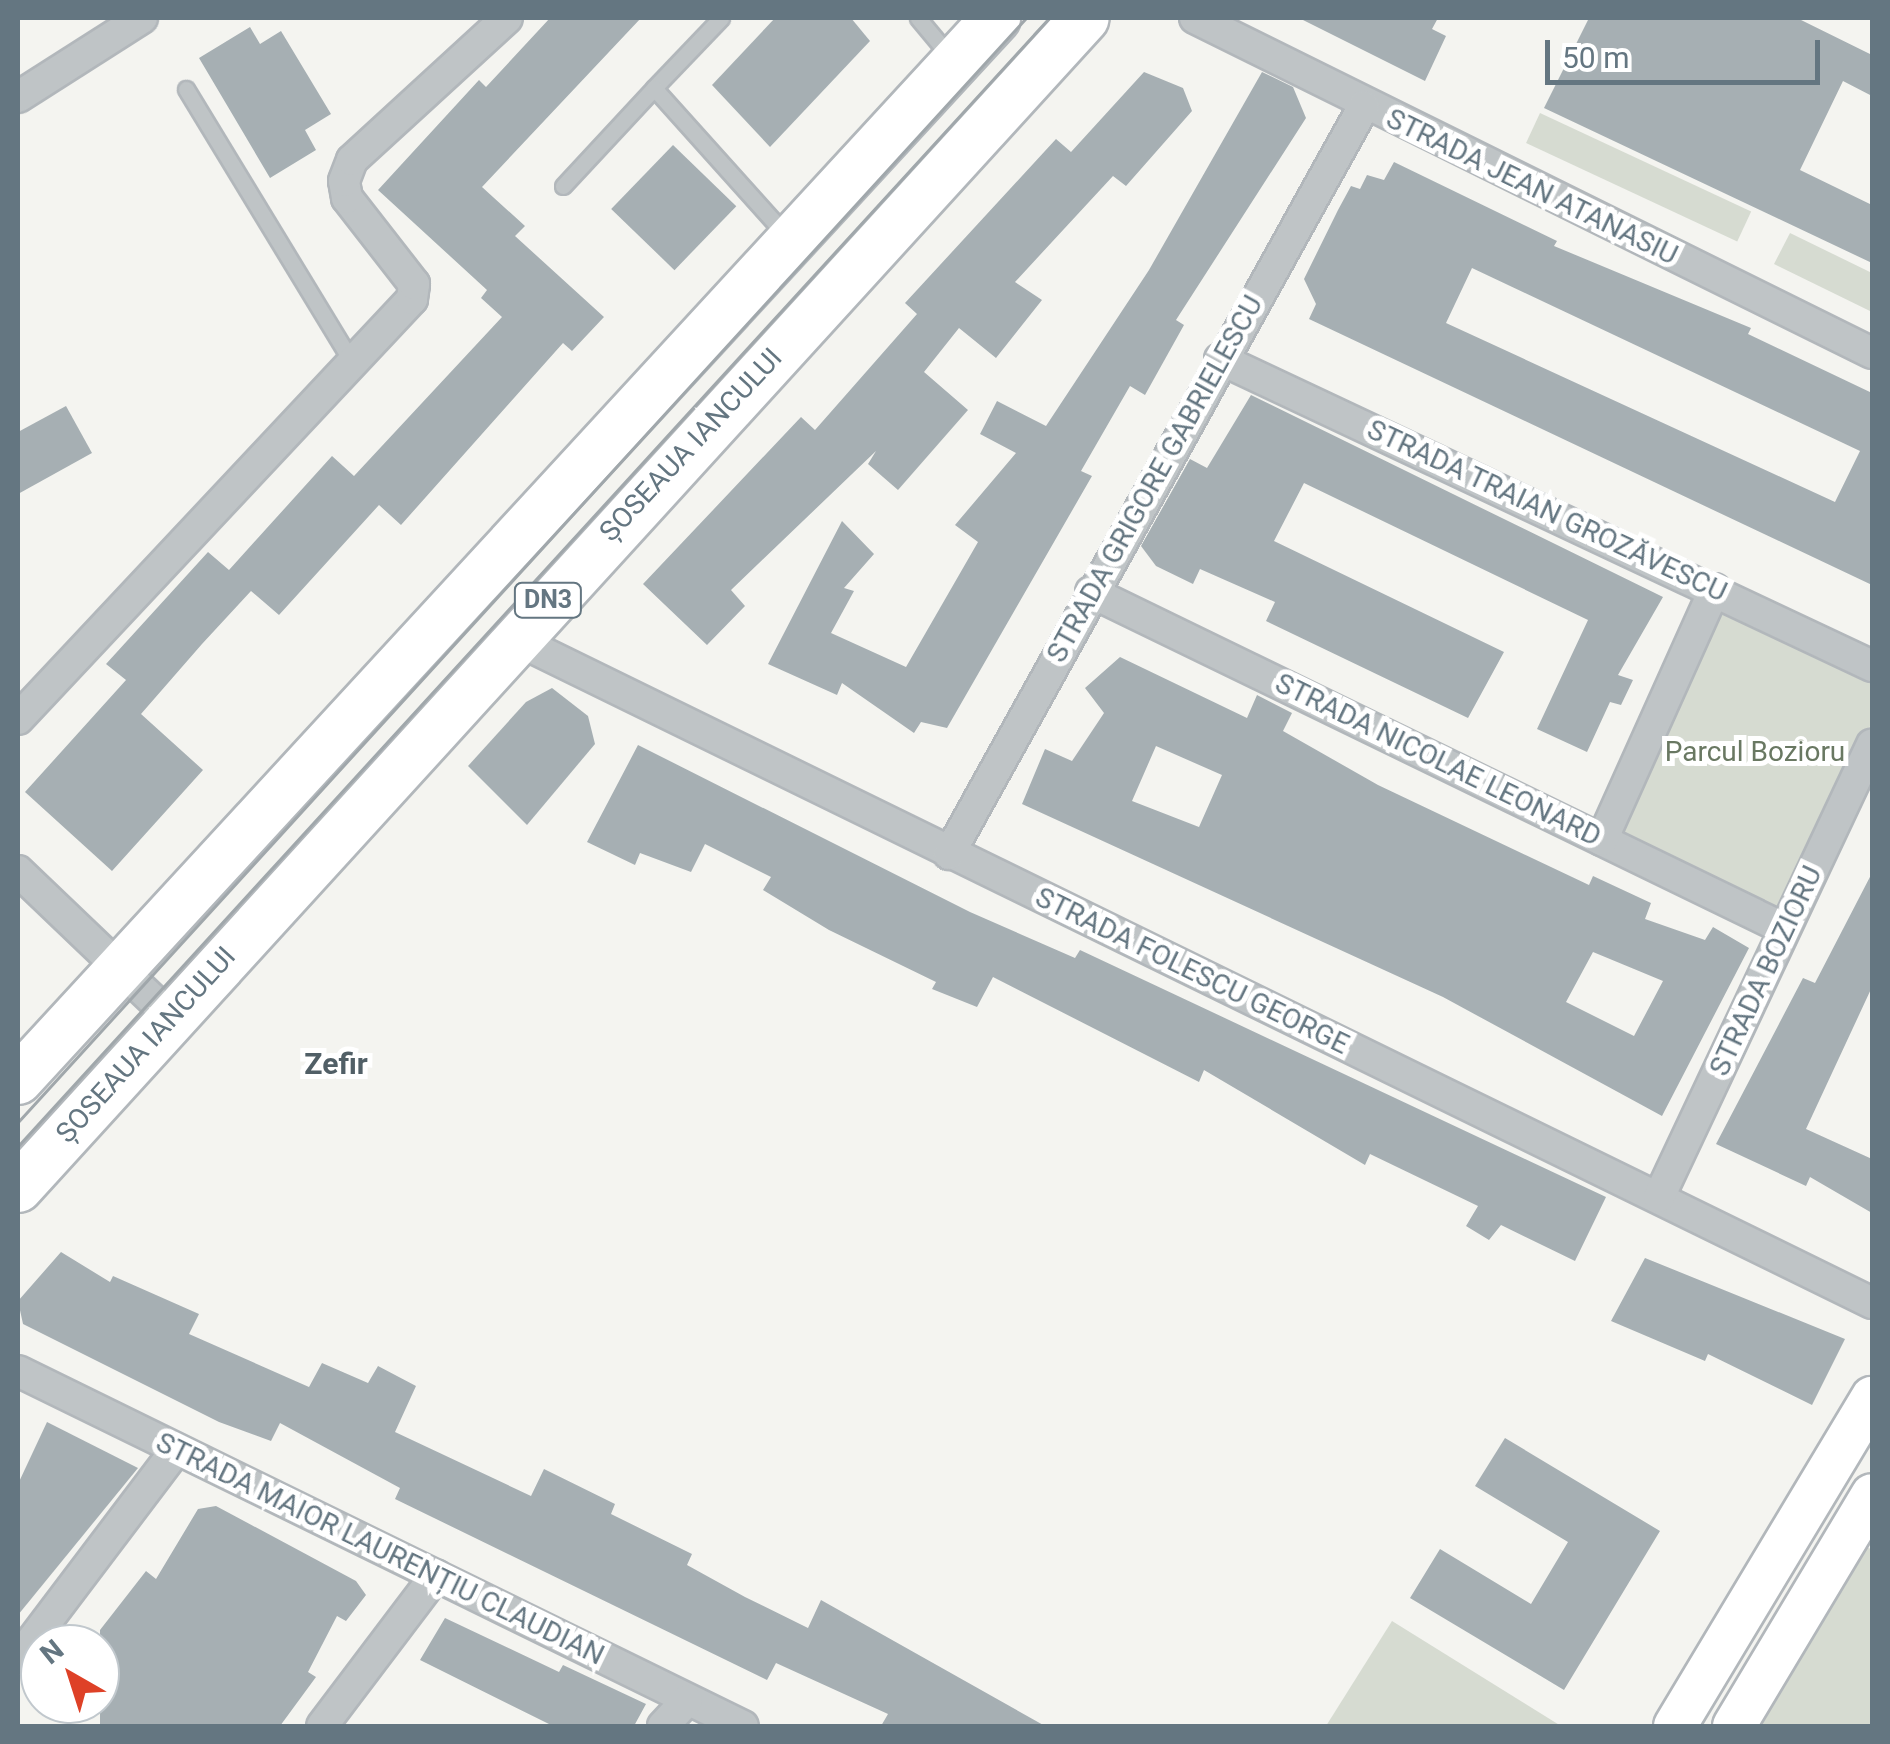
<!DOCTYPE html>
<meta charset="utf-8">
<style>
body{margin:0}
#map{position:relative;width:1890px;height:1744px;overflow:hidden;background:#f4f4f0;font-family:Roboto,sans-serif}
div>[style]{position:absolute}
.green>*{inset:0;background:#d6dbd1;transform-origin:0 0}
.building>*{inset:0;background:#a6afb3;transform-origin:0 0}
.roads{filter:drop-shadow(2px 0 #b2b7bb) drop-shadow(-2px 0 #b2b7bb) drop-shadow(0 2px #b2b7bb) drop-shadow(0 -2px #b2b7bb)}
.lane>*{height:15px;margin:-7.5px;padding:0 7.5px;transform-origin:7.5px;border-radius:7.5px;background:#bfc4c6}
.street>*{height:30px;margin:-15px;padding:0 15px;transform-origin:15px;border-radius:15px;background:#bfc4c6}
.secondary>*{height:42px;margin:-21px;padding:0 21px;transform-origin:21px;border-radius:21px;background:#fff}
.primary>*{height:48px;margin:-24px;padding:0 24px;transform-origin:24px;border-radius:24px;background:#fff}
.tram>*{height:2.5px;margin:-1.25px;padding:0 1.25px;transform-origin:1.25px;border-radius:1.25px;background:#a0a7ab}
span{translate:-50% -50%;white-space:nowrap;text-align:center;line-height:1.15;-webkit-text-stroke:10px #fff;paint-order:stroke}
.shield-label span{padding:2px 8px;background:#fff;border:2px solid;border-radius:8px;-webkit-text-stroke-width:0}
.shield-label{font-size:25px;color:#647681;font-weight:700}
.street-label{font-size:28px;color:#647681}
.park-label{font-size:28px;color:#697862}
.neighbourhood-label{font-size:30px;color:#515f66;font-weight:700}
.frame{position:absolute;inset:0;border:20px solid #647681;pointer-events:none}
.north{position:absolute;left:20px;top:1624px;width:100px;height:100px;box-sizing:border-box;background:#fff;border:2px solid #c1c8cd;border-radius:50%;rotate:321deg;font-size:28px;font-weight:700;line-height:40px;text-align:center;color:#647681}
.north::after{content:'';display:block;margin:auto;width:35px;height:45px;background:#de4127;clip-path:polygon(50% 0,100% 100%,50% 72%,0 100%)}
.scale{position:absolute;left:1545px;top:40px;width:275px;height:45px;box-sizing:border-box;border:5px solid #647681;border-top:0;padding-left:12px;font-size:30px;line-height:35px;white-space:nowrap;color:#647681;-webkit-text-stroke:8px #fff;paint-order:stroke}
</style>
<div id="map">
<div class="green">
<i style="left:1540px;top:113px;width:233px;height:33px;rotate:25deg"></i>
<i style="clip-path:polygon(1790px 233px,1872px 273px,1872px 312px,1774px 264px)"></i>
<i style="clip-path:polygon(1721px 604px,1872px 677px,1872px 722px,1781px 913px,1617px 834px)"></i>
<i style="clip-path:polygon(1864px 1545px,1872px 1550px,1872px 1726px,1757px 1726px)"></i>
<i style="clip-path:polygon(1392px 1621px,1561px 1726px,1326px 1726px)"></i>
</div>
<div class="building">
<i style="clip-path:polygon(550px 18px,641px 18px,482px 187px,525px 226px,515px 236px,604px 317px,572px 351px,563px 343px,401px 525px,379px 505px,279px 615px,251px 591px,202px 644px,141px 714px,203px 770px,112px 871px,25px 792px,126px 680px,106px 664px,208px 552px,229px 570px,332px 456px,354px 476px,502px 317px,481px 298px,487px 290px,378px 190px,479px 80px,486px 87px)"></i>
<i style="clip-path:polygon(775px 18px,851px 18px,870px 41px,770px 147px,712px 85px)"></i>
<i style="clip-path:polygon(1299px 18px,1438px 18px,1432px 29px,1446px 36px,1425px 81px)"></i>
<i style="clip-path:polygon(1589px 18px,1797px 18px,1872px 55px,1872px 96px,1843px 81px,1800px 170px,1872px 205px,1872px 263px,1544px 108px)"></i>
<i style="clip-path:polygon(250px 27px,260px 44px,281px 31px,331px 114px,305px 130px,316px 150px,270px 178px,199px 58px)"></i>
<i style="clip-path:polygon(1144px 72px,1183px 88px,1192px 111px,1126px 186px,1113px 176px,1015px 282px,1042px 300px,996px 358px,959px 328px,924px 372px,968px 410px,898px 490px,868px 464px,876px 451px,731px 590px,745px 606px,707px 645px,643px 584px,801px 417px,815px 430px,917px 314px,905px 303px,1056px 139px,1071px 152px)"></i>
<i style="clip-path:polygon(1262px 72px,1293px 87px,1306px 118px,1176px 320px,1184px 325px,1145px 395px,1130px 386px,1081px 471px,1092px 476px,947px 728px,921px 722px,914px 733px,842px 683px,837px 695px,768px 664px,842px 521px,874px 554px,844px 588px,854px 591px,831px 633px,906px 667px,978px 542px,955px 525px,1016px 453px,980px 434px,997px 401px,1046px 426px,1149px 270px)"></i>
<i style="left:673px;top:145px;width:88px;height:89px;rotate:44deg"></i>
<i style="clip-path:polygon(evenodd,1394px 162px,1557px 241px,1554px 246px,1751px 328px,1748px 334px,1872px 393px,1872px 585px,1309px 319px,1316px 304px,1304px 279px,1338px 210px,1351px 186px,1360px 189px,1367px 175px,1384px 180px,1394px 162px,1472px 268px,1860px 451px,1835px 502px,1446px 323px,1472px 268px)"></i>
<i style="clip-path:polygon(1251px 395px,1663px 597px,1618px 675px,1633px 680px,1621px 705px,1610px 702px,1587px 752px,1537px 729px,1588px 620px,1304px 483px,1274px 541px,1504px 652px,1468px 718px,1266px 621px,1275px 602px,1200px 569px,1193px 584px,1156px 566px,1141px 546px,1190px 459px,1207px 468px)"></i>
<i style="clip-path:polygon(66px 406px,92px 453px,18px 494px,18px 432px)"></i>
<i style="clip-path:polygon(evenodd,1120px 657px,1247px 718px,1257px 695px,1292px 713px,1283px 731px,1378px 785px,1589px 885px,1593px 876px,1651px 903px,1645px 919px,1705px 940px,1713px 927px,1749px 948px,1662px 1116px,1443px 997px,1022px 804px,1045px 749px,1072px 761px,1104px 713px,1085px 688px,1120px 657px,1156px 746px,1222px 775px,1199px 827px,1132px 801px,1156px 746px,1120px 657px,1593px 952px,1663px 981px,1634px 1036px,1566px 1002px,1593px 952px)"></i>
<i style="clip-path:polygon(552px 688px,588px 716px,595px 744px,527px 825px,468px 766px,526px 702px)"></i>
<i style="clip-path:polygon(638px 745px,970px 912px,1075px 958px,1080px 950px,1606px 1197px,1575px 1261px,1501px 1225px,1489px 1240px,1466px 1226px,1478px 1206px,1370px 1154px,1365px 1165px,1204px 1070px,1199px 1082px,993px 977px,977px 1007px,932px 989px,936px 982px,829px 930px,763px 890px,771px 877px,705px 844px,691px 872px,640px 853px,635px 865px,587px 842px)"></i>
<i style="clip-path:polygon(1872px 873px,1872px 987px,1806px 1129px,1872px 1159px,1872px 1213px,1810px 1177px,1806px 1186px,1716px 1144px,1803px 978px,1815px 983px)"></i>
<i style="clip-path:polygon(61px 1252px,110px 1282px,113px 1276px,199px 1314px,189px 1334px,309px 1387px,322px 1363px,368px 1383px,378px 1366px,416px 1386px,395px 1432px,531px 1496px,544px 1469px,615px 1504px,611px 1514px,692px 1554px,687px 1565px,745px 1597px,808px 1628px,821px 1600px,1045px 1726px,881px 1726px,888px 1714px,776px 1663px,767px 1680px,395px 1499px,400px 1488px,280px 1423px,271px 1441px,219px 1422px,23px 1324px,18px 1301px)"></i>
<i style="clip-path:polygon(1645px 1258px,1845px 1339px,1812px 1405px,1708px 1354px,1705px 1361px,1611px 1321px)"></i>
<i style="clip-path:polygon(47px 1422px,138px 1468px,18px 1615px,18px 1484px)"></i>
<i style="clip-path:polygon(1505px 1438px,1660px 1531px,1564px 1690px,1410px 1598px,1440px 1549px,1531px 1604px,1568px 1542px,1475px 1486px)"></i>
<i style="clip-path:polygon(216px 1506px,356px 1581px,366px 1595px,346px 1621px,337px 1616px,308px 1672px,316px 1677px,280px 1726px,100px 1726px,100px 1630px,146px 1571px,156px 1579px,198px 1509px)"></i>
<i style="clip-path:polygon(445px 1618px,559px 1672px,563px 1665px,646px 1704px,634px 1726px,553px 1726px,420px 1660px)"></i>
</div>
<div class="roads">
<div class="lane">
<i style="left:918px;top:18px;width:55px;rotate:50.2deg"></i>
<i style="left:654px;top:88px;width:97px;rotate:-46.3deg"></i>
<i style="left:186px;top:89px;width:323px;rotate:58.7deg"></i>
<i style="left:563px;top:186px;width:134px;rotate:-47.1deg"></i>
<i style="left:654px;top:88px;width:198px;rotate:48.1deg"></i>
</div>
<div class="street">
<i style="left:1195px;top:18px;width:755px;rotate:26.33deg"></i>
<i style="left:18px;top:97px;width:147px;rotate:-32.5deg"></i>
<i style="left:1220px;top:359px;width:721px;rotate:25.21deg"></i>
<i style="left:1091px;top:592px;width:771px;rotate:25.9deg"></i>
<i style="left:513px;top:638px;width:1513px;rotate:26.07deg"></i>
<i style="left:18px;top:719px;width:576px;rotate:-46.83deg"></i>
<i style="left:412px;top:299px;width:15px;rotate:-82deg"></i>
<i style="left:414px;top:284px;width:109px;rotate:-127.9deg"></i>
<i style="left:347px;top:198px;width:17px;rotate:-100deg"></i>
<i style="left:344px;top:181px;width:22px;rotate:-69deg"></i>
<i style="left:352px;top:160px;width:210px;rotate:-42.5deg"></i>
<i style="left:1602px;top:840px;width:275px;rotate:-65.8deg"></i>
<i style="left:949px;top:854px;width:855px;rotate:-60.98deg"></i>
<i style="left:18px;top:871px;width:211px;rotate:43.7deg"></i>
<i style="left:1659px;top:1197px;width:500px;rotate:-64.8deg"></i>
<i style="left:18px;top:1371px;width:807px;rotate:26.09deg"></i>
<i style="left:18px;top:1659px;width:262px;rotate:-52.9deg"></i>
<i style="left:322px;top:1726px;width:189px;rotate:-52.9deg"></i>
<i style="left:663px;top:1726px;width:35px;rotate:-47deg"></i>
</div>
<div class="secondary">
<i style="left:1675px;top:1726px;width:383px;rotate:-59deg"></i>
<i style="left:1734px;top:1726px;width:269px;rotate:-59.1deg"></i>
</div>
<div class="primary">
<i style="left:18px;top:1080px;width:1444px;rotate:-47.36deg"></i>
<i style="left:18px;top:1188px;width:1583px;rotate:-47.64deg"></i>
</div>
</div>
<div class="tram">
<i style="left:18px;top:1122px;width:1495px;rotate:-47.6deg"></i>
<i style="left:18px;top:1146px;width:1528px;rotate:-47.57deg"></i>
</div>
<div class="shield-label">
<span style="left:548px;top:600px">DN3</span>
</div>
<div class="street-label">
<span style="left:1532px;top:187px;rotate:26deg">STRADA JEAN ATANASIU</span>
<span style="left:691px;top:445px;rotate:-47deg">ȘOSEAUA IANCULUI</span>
<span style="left:1155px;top:479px;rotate:-61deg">STRADA GRIGORE GABRIELESCU</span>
<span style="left:1547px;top:511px;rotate:25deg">STRADA TRAIAN GROZĂVESCU</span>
<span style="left:1438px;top:760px;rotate:26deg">STRADA NICOLAE LEONARD</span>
<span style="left:1192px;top:971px;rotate:26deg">STRADA FOLESCU GEORGE</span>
<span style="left:1766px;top:971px;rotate:-65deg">STRADA BOZIORU</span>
<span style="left:146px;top:1045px;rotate:-48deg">ȘOSEAUA IANCULUI</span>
<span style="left:380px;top:1549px;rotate:26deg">STRADA MAIOR LAURENȚIU CLAUDIAN</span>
</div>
<div class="park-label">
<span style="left:1755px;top:752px">Parcul Bozioru</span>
</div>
<div class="neighbourhood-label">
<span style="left:336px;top:1064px">Zefir</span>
</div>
<div class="frame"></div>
<div class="north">N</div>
<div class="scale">50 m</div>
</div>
